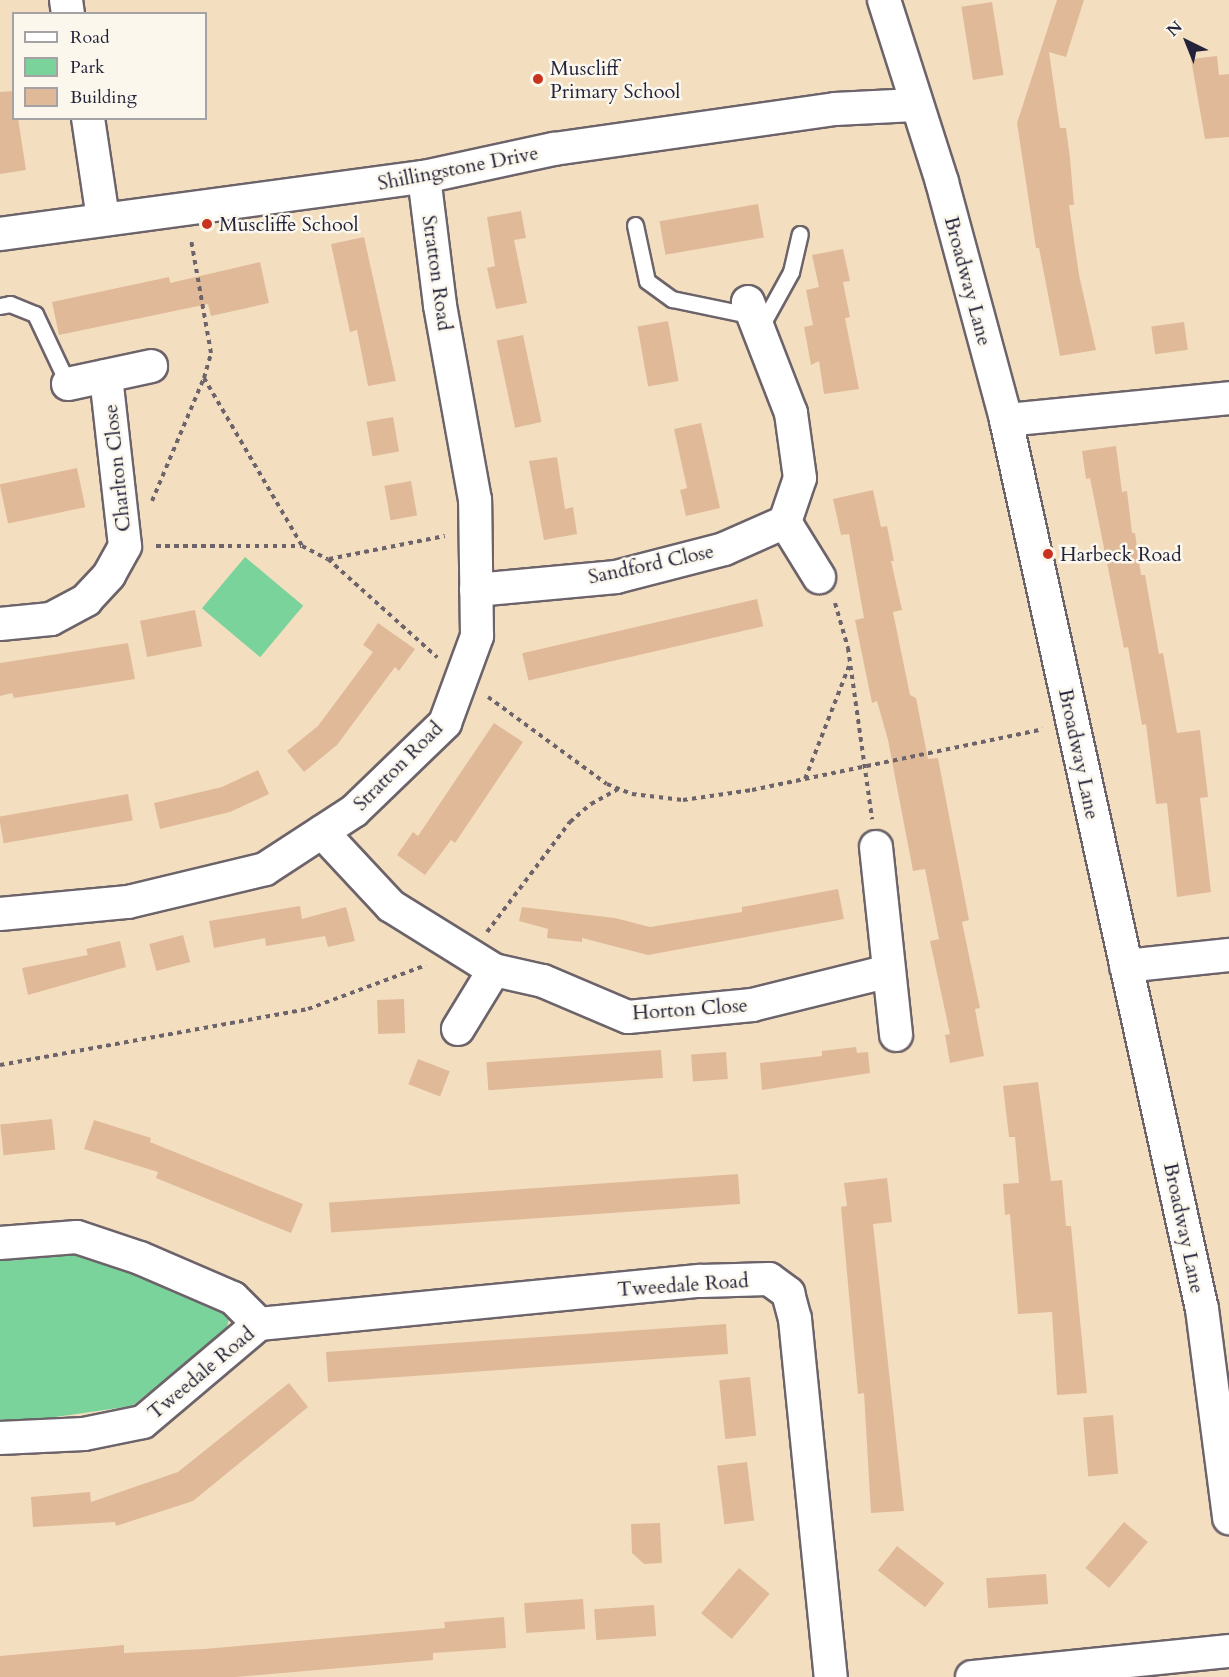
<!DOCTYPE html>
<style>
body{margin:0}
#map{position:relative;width:1229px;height:1677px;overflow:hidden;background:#f4dec0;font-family:Cardo,serif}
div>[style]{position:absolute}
.green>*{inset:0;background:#79d39a;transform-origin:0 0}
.building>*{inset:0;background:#e0ba98;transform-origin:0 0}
.path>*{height:4px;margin-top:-2px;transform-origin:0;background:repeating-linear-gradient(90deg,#6c646a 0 4.5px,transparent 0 9px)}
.roads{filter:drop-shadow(2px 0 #6c646a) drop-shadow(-2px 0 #6c646a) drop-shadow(0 2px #6c646a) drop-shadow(0 -2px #6c646a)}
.service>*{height:15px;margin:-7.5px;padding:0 7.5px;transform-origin:7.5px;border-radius:7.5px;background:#fff}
.minor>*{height:32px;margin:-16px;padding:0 16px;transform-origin:16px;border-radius:16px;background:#fff}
.dots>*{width:16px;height:16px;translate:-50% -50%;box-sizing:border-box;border:3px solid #fbf7ec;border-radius:50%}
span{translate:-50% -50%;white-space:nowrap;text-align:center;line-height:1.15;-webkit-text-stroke:5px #fbf7ec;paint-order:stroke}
.poi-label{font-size:20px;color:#22223b}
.left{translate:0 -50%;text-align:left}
.street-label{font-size:20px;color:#22223b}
.legend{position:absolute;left:12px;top:12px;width:195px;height:108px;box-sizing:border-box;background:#fbf7ec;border:2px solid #a4a2a5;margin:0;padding:8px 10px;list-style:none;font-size:18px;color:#22223b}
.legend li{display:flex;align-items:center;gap:12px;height:30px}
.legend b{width:30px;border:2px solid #a4a2a5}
.north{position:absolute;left:1157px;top:12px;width:60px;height:60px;-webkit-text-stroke:4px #fbf7ec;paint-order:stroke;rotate:317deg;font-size:16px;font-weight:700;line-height:24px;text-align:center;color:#22223b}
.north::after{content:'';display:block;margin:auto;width:21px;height:27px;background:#22223b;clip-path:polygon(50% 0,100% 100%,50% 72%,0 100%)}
</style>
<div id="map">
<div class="green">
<i style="left:245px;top:557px;width:76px;height:67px;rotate:40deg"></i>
<i style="clip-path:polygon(78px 1244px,225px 1301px,230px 1315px,226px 1331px,132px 1406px,7px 1424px,0 1421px,0 1253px)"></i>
</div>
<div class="building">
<i style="clip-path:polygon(1057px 0,1084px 0,1066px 57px,1049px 52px,1060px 128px,1066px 128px,1070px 158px,1074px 205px,1069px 205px,1079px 275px,1096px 350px,1060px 356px,1039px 248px,1036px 248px,1017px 123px)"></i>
<i style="left:992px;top:2px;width:74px;height:31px;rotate:81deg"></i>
<i style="clip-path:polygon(1217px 56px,1219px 75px,1229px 74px,1229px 137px,1205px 139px,1191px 59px)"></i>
<i style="clip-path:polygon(14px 91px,14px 118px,18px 118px,26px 170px,0 174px,0 92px)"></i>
<i style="left:758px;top:204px;width:34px;height:100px;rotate:80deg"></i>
<i style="clip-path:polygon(521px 211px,526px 238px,514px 240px,527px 303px,496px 309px,487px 268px,495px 266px,487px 217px)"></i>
<i style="clip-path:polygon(364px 237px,396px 381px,368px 386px,357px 330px,350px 332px,331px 244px)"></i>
<i style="clip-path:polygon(843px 249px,850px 281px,843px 282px,850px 317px,845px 318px,859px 389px,824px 394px,819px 361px,811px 365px,804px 327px,813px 325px,806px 290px,819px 287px,812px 255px)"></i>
<i style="clip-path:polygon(260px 262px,269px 303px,211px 316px,208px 304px,59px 335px,52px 302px,169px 277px,170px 283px)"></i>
<i style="left:668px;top:321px;width:61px;height:31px;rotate:80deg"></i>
<i style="left:1184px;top:322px;width:28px;height:33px;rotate:82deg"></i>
<i style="left:523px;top:335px;width:89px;height:27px;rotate:78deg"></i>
<i style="left:393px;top:417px;width:35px;height:27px;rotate:80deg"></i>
<i style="clip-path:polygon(701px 423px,720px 508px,686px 516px,680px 490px,687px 488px,674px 429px)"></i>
<i style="clip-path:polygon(1116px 446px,1122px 492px,1127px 491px,1132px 533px,1135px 533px,1141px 575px,1145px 575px,1159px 654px,1163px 653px,1177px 733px,1200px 730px,1208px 797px,1200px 798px,1211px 892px,1177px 897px,1167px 803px,1156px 804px,1146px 724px,1142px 725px,1128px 647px,1124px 648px,1090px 478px,1086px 479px,1082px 451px)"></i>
<i style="clip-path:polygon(557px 457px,565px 509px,573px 507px,577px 534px,544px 540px,529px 461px)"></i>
<i style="left:77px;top:468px;width:40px;height:79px;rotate:78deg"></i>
<i style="left:411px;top:481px;width:35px;height:27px;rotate:80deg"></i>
<i style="clip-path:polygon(873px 490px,881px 527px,887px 526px,894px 561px,891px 561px,902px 610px,893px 612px,910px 695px,916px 698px,928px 759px,938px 758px,969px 920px,962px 922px,980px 1008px,975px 1009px,984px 1056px,950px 1063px,945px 1035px,950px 1034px,930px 941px,939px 939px,925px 869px,913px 871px,888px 740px,877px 701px,872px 703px,855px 620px,864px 618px,849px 534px,841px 535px,833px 499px)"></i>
<i style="left:757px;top:599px;width:28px;height:241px;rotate:77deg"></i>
<i style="left:195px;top:610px;width:37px;height:56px;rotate:79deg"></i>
<i style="clip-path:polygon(378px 623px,415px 649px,399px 671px,395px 667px,337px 745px,304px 772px,287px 751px,318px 726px,373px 652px,363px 645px)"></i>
<i style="clip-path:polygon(128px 643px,135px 679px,14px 698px,12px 693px,0 696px,0 663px)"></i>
<i style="clip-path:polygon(494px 723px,523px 742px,455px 843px,451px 840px,425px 875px,397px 855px,413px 832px,418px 836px)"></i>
<i style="clip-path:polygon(258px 770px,269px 794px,230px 812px,160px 829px,154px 803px,222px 787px)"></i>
<i style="left:128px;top:794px;width:27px;height:131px;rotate:80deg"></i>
<i style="clip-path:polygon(838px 889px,844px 919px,648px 955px,582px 938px,582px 942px,547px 938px,548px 929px,519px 921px,522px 907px,615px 918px,650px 927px,742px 912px,742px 907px)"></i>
<i style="clip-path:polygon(300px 906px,302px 919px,346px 907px,355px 941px,328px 947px,325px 936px,266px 946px,265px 938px,214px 948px,209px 921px)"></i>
<i style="left:183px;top:935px;width:28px;height:35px;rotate:75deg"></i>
<i style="clip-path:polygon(120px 941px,126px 967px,28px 995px,22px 968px,88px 955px,86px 949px)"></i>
<i style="left:404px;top:999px;width:34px;height:27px;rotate:88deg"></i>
<i style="clip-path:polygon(856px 1047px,857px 1053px,868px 1052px,870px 1073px,762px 1090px,760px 1063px,822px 1056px,822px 1051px)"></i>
<i style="left:661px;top:1050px;width:28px;height:175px;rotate:86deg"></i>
<i style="left:726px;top:1052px;width:27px;height:35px;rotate:86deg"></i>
<i style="left:418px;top:1059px;width:34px;height:27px;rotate:21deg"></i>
<i style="clip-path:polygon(1038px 1082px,1051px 1181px,1062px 1180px,1066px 1226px,1071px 1226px,1087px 1393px,1057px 1395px,1052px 1312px,1018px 1314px,1010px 1214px,1005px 1215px,1003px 1184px,1019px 1183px,1015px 1137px,1009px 1137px,1003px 1086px)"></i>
<i style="left:52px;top:1119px;width:31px;height:52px;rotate:84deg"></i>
<i style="clip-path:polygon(94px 1120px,151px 1138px,150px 1142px,303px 1204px,291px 1233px,156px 1178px,158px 1172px,84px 1149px)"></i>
<i style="left:738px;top:1174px;width:30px;height:410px;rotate:86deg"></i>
<i style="clip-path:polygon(887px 1178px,892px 1222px,873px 1224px,904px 1511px,871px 1513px,864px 1393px,858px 1394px,841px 1207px,847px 1206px,844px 1183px)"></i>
<i style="left:726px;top:1324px;width:30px;height:401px;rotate:86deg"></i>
<i style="left:750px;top:1377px;width:59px;height:31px;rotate:84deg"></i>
<i style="clip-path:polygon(289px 1383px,308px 1407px,193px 1501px,116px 1526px,115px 1522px,33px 1527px,31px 1497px,90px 1492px,91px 1502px,178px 1472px)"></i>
<i style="left:1113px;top:1415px;width:59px;height:30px;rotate:85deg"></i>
<i style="left:747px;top:1462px;width:59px;height:30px;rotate:83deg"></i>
<i style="left:1124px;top:1522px;width:31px;height:60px;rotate:40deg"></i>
<i style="clip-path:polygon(660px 1523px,662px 1563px,644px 1564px,632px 1553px,631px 1524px)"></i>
<i style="left:897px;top:1546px;width:60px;height:31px;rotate:38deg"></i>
<i style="left:739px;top:1568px;width:40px;height:59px;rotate:40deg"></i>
<i style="left:1046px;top:1574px;width:30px;height:60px;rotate:86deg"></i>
<i style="left:583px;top:1599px;width:30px;height:59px;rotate:86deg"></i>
<i style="left:654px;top:1605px;width:31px;height:60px;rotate:86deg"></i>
<i style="clip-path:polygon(504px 1617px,506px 1648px,433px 1653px,433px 1660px,236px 1677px,0 1677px,0 1656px,124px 1645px,124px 1653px,204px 1649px,445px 1628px,444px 1622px)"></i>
</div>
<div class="path">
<i style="left:204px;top:378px;width:194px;rotate:59.7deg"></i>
<i style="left:302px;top:546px;width:29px;rotate:27deg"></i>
<i style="left:328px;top:559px;width:147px;rotate:42deg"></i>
<i style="left:152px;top:501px;width:134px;rotate:-67.1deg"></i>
<i style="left:204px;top:378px;width:26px;rotate:-74deg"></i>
<i style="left:211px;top:353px;width:115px;rotate:-100deg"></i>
<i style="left:156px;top:546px;width:145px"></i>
<i style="left:329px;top:559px;width:118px;rotate:-11.2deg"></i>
<i style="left:835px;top:603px;width:47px;rotate:73.9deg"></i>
<i style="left:848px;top:648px;width:173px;rotate:82deg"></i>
<i style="left:488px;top:697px;width:147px;rotate:36.2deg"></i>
<i style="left:607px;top:784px;width:27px;rotate:22deg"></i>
<i style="left:632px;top:794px;width:51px;rotate:6.7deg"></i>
<i style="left:683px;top:800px;width:70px;rotate:-8.2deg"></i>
<i style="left:752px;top:790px;width:297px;rotate:-11.8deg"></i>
<i style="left:805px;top:779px;width:121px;rotate:-68.7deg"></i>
<i style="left:487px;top:932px;width:138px;rotate:-53deg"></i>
<i style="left:570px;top:822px;width:28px;rotate:-41deg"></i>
<i style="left:591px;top:804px;width:31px;rotate:-29deg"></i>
<i style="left:0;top:1065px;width:313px;rotate:-10.3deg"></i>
<i style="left:308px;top:1009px;width:126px;rotate:-20.4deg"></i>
</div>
<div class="roads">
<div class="service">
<i style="left:635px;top:225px;width:57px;rotate:77.9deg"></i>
<i style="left:647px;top:281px;width:31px;rotate:36deg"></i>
<i style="left:672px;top:299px;width:84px;rotate:11.7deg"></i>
<i style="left:0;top:306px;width:10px;rotate:-11deg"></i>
<i style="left:10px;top:304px;width:27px;rotate:22deg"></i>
<i style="left:35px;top:314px;width:77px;rotate:64.8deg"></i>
<i style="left:759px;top:330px;width:66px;rotate:-61.1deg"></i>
<i style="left:791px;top:272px;width:39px;rotate:-77deg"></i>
</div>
<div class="minor">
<i style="left:66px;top:0;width:14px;rotate:82deg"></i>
<i style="left:884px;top:0;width:191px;rotate:72.3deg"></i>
<i style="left:942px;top:182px;width:246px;rotate:74.9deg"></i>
<i style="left:1006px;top:420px;width:910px;rotate:77.57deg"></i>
<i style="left:1202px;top:1309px;width:211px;rotate:82.6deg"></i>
<i style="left:88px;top:118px;width:101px;rotate:81.5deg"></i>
<i style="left:0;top:234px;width:428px;rotate:-7.7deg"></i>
<i style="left:424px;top:177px;width:133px;rotate:-12.2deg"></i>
<i style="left:554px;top:149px;width:284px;rotate:-8.1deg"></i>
<i style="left:835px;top:109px;width:80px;rotate:-2.9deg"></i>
<i style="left:68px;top:384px;width:85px;rotate:-12.2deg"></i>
<i style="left:1006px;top:420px;width:224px;rotate:-5.6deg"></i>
<i style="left:785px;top:522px;width:65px;rotate:58.3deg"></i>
<i style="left:476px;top:590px;width:141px;rotate:-5.3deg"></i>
<i style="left:616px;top:577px;width:112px;rotate:-14.5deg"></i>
<i style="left:724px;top:549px;width:67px;rotate:-23.9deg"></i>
<i style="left:785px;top:522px;width:46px;rotate:-71.2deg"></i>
<i style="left:800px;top:478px;width:66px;rotate:-97.9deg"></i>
<i style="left:791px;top:413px;width:119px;rotate:-111.2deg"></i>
<i style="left:0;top:624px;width:51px;rotate:-5.6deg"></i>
<i style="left:51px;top:619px;width:40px;rotate:-28deg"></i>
<i style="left:86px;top:600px;width:34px;rotate:-47deg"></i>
<i style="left:109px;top:575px;width:33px;rotate:-61deg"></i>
<i style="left:125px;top:546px;width:171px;rotate:-96.4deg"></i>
<i style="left:322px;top:832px;width:101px;rotate:47deg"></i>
<i style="left:391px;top:906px;width:121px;rotate:31.9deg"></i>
<i style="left:494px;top:970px;width:50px;rotate:12.7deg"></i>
<i style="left:543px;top:981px;width:92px;rotate:23deg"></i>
<i style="left:628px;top:1017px;width:125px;rotate:-5.5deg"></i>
<i style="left:752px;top:1005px;width:141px;rotate:-13.9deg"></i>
<i style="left:876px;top:847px;width:189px;rotate:83.9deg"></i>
<i style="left:0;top:914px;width:129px;rotate:-5.4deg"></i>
<i style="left:128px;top:902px;width:141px;rotate:-13.5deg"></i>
<i style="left:265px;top:869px;width:106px;rotate:-33.1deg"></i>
<i style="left:354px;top:811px;width:127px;rotate:-44deg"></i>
<i style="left:445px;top:723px;width:93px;rotate:-69.8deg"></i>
<i style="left:477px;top:636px;width:136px;rotate:-90.8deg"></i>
<i style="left:475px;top:500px;width:198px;rotate:-100.2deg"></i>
<i style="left:440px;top:305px;width:129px;rotate:-97.1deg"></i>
<i style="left:1126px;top:966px;width:104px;rotate:-6.1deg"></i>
<i style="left:458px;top:1029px;width:69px;rotate:-58.6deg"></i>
<i style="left:0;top:1243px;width:77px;rotate:-4.5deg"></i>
<i style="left:77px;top:1237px;width:66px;rotate:18.4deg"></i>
<i style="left:140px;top:1258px;width:101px;rotate:23.3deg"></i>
<i style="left:233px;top:1298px;width:37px;rotate:45deg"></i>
<i style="left:0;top:1438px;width:84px;rotate:-2.7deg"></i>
<i style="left:84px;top:1434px;width:60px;rotate:-11.5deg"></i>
<i style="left:143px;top:1422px;width:152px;rotate:-40.2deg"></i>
<i style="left:259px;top:1324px;width:444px;rotate:-5.6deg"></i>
<i style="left:701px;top:1281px;width:68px;rotate:-1.7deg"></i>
<i style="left:769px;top:1279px;width:24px;rotate:36deg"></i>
<i style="left:788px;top:1293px;width:27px;rotate:75deg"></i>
<i style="left:795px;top:1319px;width:360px;rotate:84.3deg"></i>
<i style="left:972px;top:1677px;width:258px;rotate:-5.8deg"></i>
</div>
</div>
<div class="dots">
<i style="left:538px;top:79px;background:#c8321e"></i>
<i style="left:207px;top:224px;background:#c8321e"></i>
<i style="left:1048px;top:554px;background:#c8321e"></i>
</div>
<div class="poi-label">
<span class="left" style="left:550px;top:80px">Muscliff<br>Primary School</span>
<span class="left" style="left:219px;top:224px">Muscliffe School</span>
<span class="left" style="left:1060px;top:554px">Harbeck Road</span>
</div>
<div class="street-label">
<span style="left:458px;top:168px;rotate:-11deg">Shillingstone Drive</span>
<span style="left:437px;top:273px;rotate:82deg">Stratton Road</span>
<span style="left:968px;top:281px;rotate:75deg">Broadway Lane</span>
<span style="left:117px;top:468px;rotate:-96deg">Charlton Close</span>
<span style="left:651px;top:564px;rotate:-12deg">Sandford Close</span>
<span style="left:1079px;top:754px;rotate:78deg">Broadway Lane</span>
<span style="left:398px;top:766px;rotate:-45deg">Stratton Road</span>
<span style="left:690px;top:1009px;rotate:-4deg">Horton Close</span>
<span style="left:1184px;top:1228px;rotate:78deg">Broadway Lane</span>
<span style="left:683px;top:1285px;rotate:-4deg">Tweedale Road</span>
<span style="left:201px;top:1373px;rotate:-40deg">Tweedale Road</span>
</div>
<ul class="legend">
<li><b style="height:8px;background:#fff"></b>Road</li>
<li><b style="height:16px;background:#79d39a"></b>Park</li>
<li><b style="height:16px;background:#e0ba98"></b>Building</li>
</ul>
<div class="north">N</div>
</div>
